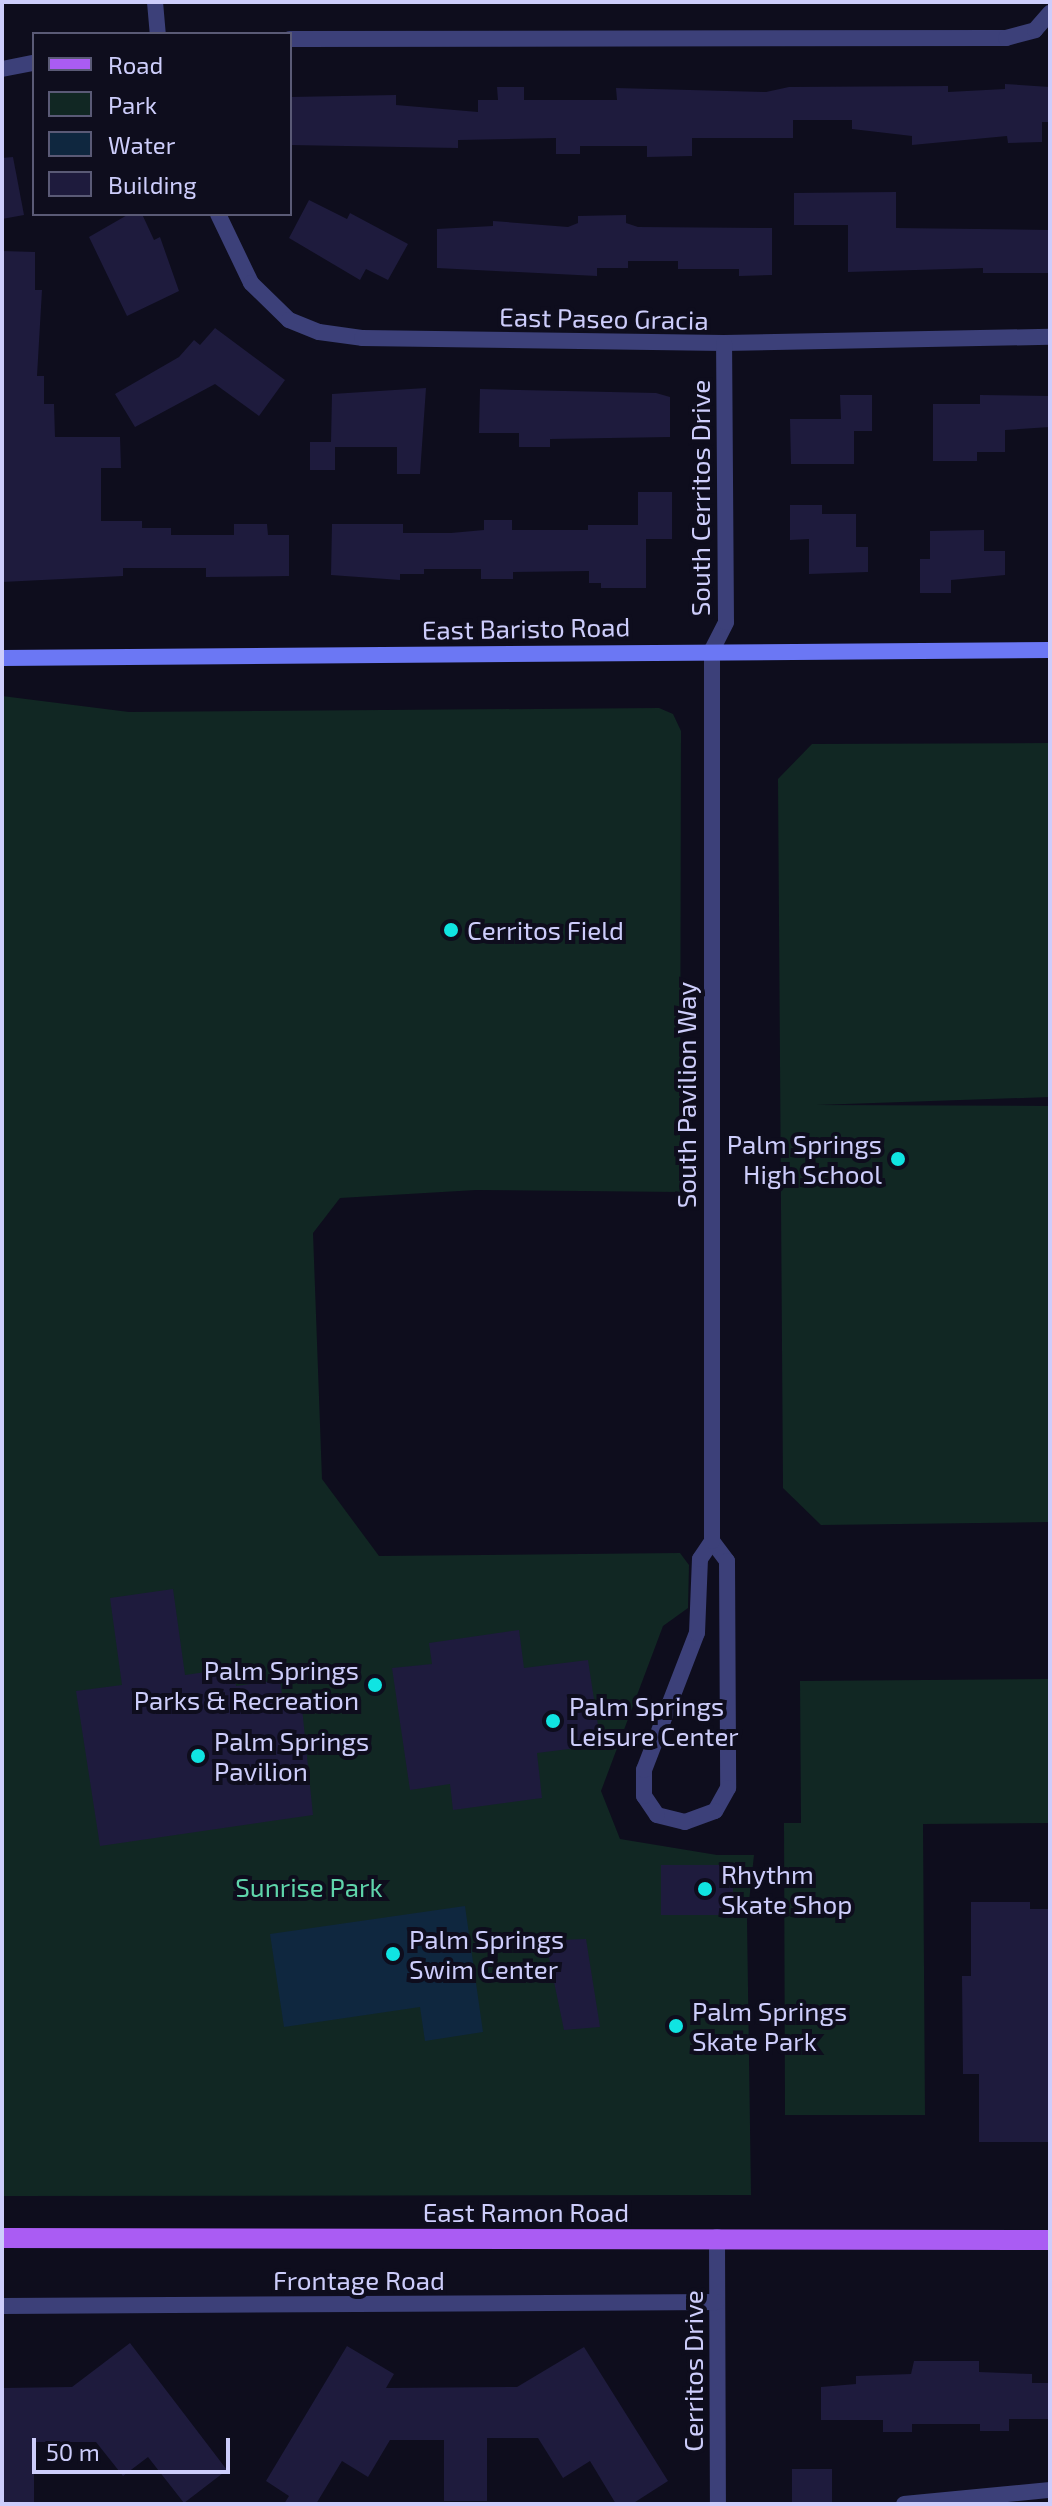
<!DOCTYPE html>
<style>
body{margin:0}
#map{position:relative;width:1052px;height:2506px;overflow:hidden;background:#0e0d1d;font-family:"Exo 2",sans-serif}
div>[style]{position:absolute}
.green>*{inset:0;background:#112723}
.water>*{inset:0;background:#0f273f}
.building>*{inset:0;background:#1e1b3d;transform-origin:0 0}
.street>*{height:16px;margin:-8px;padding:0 8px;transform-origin:8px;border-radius:8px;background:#3c4079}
.secondary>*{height:16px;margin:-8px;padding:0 8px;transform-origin:8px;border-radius:8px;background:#6b77f4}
.primary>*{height:20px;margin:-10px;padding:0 10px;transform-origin:10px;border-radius:10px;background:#aa5cf3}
.dots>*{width:22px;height:22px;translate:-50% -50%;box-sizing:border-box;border:4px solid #0e0d1d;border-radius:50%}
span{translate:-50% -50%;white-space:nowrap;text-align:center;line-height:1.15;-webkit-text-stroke:8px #0e0d1d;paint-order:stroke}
.street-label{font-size:26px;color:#cdcdfb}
.poi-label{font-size:26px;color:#cdcdfb}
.left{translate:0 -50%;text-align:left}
.right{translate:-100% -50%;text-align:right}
.park-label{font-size:26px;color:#5fd5ab}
.frame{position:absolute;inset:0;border:4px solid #cdcdfb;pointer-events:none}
.legend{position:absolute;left:32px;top:32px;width:260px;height:184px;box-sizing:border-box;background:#0e0d1d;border:2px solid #5a5a76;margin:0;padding:10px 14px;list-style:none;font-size:24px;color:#cdcdfb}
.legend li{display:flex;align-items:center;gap:16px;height:40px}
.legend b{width:40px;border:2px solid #5a5a76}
.scale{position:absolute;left:32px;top:2438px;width:198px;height:36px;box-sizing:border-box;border:4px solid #cdcdfb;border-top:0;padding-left:10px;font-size:24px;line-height:28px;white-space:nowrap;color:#cdcdfb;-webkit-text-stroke:6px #0e0d1d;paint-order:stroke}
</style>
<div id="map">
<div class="green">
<i style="clip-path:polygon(2px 696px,129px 712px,659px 708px,673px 714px,681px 731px,680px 1192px,476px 1190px,340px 1198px,313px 1233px,322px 1479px,379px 1556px,680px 1553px,689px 1565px,688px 1608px,663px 1626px,601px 1791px,620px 1839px,717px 1855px,754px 1855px,747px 1920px,751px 2195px,2px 2196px)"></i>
<i style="clip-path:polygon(1050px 743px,1050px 1097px,816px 1105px,1050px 1106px,1050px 1522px,821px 1525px,783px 1488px,778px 779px,812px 744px)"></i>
<i style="clip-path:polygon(1050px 1679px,1050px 1823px,923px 1824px,925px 2115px,785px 2115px,784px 1823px,801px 1823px,800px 1681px)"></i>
</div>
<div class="water">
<i style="clip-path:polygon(465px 1906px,483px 2032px,425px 2041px,420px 2007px,284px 2027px,270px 1934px)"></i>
</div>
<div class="building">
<i style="clip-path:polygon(1005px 84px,1050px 87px,1050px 122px,1042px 122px,1042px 142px,1008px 143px,1007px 136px,912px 145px,912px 136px,852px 129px,852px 120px,793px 120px,793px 138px,692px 138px,692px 156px,647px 157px,647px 146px,580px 146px,580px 154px,556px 154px,556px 138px,458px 140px,458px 148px,290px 145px,290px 97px,396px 95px,396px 105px,478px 112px,478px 100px,498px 100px,497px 87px,524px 87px,524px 100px,617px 100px,616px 88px,766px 92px,789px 87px,948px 86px,948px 92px,1005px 89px)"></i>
<i style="clip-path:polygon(13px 157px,24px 215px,2px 219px,2px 158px)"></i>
<i style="clip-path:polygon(896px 192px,896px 228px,1050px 230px,1050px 273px,983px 273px,983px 268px,848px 272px,848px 225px,794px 225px,794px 193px)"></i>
<i style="clip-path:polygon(309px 200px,347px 219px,350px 213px,408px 244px,388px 280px,366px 269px,360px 280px,289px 238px)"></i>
<i style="clip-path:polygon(129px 214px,142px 214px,154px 240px,160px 237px,179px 291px,127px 316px,89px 237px)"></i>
<i style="clip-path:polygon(626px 215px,626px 223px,638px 227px,772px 228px,772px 275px,739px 276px,739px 269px,678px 269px,678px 261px,628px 261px,628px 268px,597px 268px,597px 276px,437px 268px,437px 229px,493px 226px,493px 221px,568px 227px,578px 223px,578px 216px)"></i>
<i style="clip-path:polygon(2px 251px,35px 252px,35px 290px,42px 290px,37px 376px,44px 376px,44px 404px,54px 404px,55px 437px,120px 437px,121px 468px,101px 468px,101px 521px,142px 521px,142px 528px,171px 528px,171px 535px,234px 535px,234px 524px,267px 524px,268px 535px,289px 535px,289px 576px,206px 577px,206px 568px,123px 568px,123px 576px,2px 582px)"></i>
<i style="clip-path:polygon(215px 328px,285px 380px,259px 416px,215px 384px,135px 427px,115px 394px,179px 357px,194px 340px,200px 345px)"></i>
<i style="clip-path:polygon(426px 388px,420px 474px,397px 474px,397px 447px,335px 447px,335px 470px,310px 470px,310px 442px,331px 442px,332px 394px)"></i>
<i style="clip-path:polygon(480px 389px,656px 393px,670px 397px,670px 437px,550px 439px,550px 447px,519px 447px,519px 433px,479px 433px)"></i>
<i style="clip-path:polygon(840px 395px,872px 395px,872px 431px,854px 431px,854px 464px,791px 464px,790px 419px,841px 419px)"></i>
<i style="clip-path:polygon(980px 395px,1050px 396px,1050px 427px,1005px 430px,1005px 452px,977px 452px,977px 461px,933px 461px,933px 404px,980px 404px)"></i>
<i style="clip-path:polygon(638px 492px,672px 492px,672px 539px,646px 539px,646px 588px,601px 588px,601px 583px,589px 583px,589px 571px,513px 572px,513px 579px,481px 579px,481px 569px,424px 569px,424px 574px,400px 574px,400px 580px,331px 575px,332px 524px,403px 524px,403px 533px,451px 533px,484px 530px,484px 520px,512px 520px,512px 530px,588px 530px,588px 525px,638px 525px)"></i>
<i style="clip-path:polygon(790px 505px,822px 505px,822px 514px,856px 514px,856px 547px,868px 547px,868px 572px,809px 574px,809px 539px,790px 540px)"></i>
<i style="clip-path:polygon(984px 530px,984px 551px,1005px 551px,1005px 575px,951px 580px,951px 593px,920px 593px,920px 559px,930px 559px,930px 531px)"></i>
<i style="clip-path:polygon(173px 1589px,185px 1675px,234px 1668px,236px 1686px,280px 1680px,284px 1709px,302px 1708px,313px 1815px,100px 1846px,76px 1691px,122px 1685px,110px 1598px)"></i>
<i style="clip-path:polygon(519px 1630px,524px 1668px,588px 1660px,601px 1745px,537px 1753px,542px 1798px,453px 1810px,450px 1784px,410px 1790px,392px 1668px,432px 1664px,429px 1643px)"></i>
<i style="left:661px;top:1865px;width:72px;height:50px"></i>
<i style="clip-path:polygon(971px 1902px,1030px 1902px,1030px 1909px,1050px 1909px,1050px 2142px,979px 2142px,979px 2074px,963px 2074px,962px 1976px,971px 1976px)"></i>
<i style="clip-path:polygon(586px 1939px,600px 2027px,564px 2030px,547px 1948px,555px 1947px,554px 1940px)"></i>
<i style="clip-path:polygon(130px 2343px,227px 2470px,184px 2503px,148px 2457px,123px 2476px,96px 2442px,34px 2442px,34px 2503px,2px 2503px,2px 2388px,72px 2387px)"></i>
<i style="clip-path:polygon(347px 2346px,394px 2374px,386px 2388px,517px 2387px,584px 2347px,668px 2481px,632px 2504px,616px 2504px,590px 2461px,563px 2478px,538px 2438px,487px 2438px,487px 2501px,444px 2501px,444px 2440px,390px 2440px,368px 2477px,342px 2461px,316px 2504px,284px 2504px,289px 2496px,266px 2481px)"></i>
<i style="clip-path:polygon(914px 2361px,979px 2361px,979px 2372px,1032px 2374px,1032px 2383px,1050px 2383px,1050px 2419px,1009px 2419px,1009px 2431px,980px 2431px,980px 2424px,912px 2424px,912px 2432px,883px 2432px,883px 2420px,821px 2420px,821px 2387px,856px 2384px,856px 2376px,911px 2374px)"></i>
<i style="left:792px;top:2469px;width:40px;height:35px"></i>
</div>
<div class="street">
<i style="left:155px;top:2px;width:32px;rotate:85deg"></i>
<i style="left:290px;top:39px;width:716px;rotate:-0.08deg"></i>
<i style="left:1006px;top:38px;width:30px;rotate:-15deg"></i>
<i style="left:1035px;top:30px;width:23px;rotate:-49deg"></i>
<i style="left:2px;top:69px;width:33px;rotate:-11deg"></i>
<i style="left:218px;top:214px;width:76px;rotate:64.4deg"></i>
<i style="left:251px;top:283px;width:53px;rotate:44.2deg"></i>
<i style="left:289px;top:320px;width:32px;rotate:22deg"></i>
<i style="left:319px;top:332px;width:43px;rotate:7.9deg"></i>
<i style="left:362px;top:338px;width:362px;rotate:0.8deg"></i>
<i style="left:724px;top:343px;width:326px;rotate:-1.1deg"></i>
<i style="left:712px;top:1541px;width:25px;rotate:53deg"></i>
<i style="left:727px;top:1561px;width:227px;rotate:89.7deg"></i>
<i style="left:728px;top:1788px;width:26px;rotate:119deg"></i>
<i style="left:715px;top:1811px;width:32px;rotate:160deg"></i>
<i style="left:685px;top:1822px;width:29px;rotate:-166deg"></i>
<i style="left:657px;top:1815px;width:23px;rotate:-124deg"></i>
<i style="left:644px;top:1796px;width:26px;rotate:-90deg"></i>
<i style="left:644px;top:1770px;width:147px;rotate:-68.9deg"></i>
<i style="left:697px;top:1633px;width:74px;rotate:-87.7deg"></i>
<i style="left:700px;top:1559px;width:22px;rotate:-56deg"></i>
<i style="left:712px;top:1541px;width:891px;rotate:-90deg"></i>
<i style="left:712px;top:650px;width:31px;rotate:-63deg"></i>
<i style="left:726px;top:622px;width:279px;rotate:-90.4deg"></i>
<i style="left:717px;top:2237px;width:267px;rotate:89.8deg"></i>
<i style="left:2px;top:2306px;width:715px;rotate:-0.32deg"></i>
<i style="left:904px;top:2504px;width:147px;rotate:-5.5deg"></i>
</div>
<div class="secondary">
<i style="left:2px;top:658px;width:1048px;rotate:-0.44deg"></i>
</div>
<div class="primary">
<i style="left:2px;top:2238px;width:1048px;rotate:0.11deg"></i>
</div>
<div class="dots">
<i style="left:451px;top:930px;background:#10e4e2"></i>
<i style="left:898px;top:1159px;background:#10e4e2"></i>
<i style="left:375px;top:1685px;background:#10e4e2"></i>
<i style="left:553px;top:1721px;background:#10e4e2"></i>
<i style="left:198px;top:1756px;background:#10e4e2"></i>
<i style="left:705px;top:1889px;background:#10e4e2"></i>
<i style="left:393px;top:1954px;background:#10e4e2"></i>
<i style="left:676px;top:2026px;background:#10e4e2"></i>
</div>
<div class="street-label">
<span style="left:604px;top:318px;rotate:1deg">East Paseo Gracia</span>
<span style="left:700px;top:498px;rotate:-90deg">South Cerritos Drive</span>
<span style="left:526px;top:628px;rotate:-1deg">East Baristo Road</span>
<span style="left:686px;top:1095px;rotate:-90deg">South Pavilion Way</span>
<span style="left:526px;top:2212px">East Ramon Road</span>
<span style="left:359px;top:2280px">Frontage Road</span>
<span style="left:693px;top:2371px;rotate:-90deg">Cerritos Drive</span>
</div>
<div class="poi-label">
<span class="left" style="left:467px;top:930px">Cerritos Field</span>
<span class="right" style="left:882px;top:1159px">Palm Springs<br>High School</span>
<span class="right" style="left:359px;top:1685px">Palm Springs<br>Parks &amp; Recreation</span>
<span class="left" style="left:569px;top:1721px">Palm Springs<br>Leisure Center</span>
<span class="left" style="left:214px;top:1756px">Palm Springs<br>Pavilion</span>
<span class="left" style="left:721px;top:1889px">Rhythm<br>Skate Shop</span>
<span class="left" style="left:409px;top:1954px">Palm Springs<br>Swim Center</span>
<span class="left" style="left:692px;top:2026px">Palm Springs<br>Skate Park</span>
</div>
<div class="park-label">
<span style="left:309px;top:1887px">Sunrise Park</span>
</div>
<div class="frame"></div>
<ul class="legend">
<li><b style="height:10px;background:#aa5cf3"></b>Road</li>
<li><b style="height:22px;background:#112723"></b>Park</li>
<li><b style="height:22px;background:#0f273f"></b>Water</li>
<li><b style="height:22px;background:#1e1b3d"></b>Building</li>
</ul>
<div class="scale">50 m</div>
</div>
